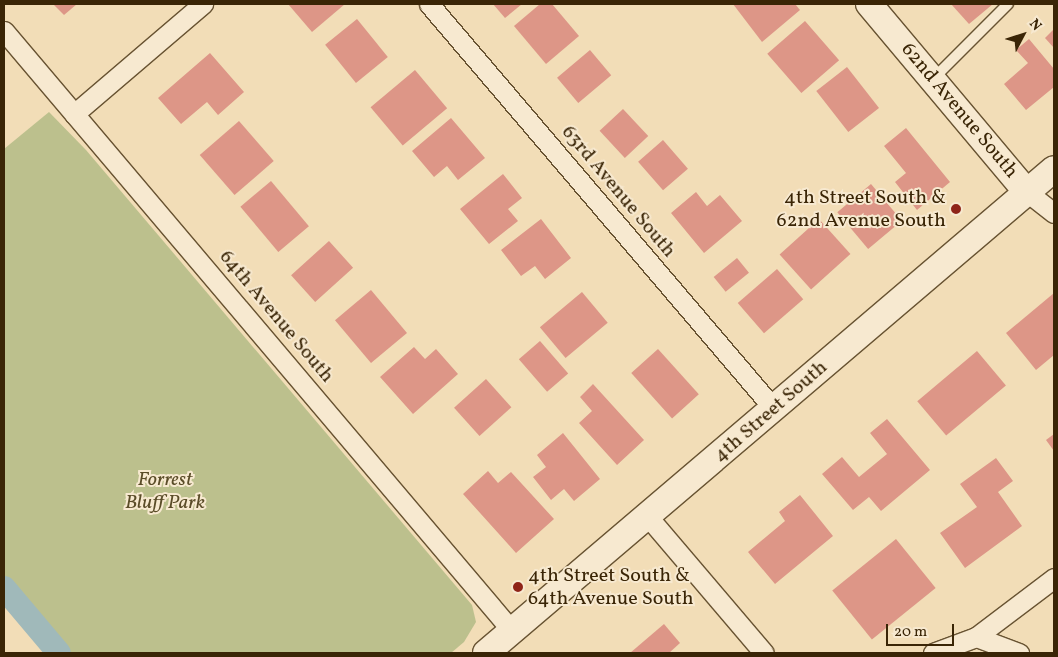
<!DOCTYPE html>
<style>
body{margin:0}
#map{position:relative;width:1058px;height:657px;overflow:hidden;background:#f2ddb7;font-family:Vollkorn,serif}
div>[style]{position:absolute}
.green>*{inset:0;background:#bcc08d}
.canal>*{height:24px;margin:-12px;padding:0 12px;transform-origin:12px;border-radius:12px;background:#a0b9ba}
.building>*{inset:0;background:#dd9687;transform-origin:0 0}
.roads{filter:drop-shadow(1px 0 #685332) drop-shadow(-1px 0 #685332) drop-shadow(0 1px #685332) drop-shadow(0 -1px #685332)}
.lane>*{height:10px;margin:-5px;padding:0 5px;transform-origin:5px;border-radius:5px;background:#f7e9d0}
.street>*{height:19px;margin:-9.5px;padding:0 9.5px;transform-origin:9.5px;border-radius:9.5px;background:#f7e9d0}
.secondary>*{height:26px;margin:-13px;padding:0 13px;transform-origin:13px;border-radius:13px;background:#f7e9d0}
.dots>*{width:14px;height:14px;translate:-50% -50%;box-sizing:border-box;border:2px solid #f7e9d0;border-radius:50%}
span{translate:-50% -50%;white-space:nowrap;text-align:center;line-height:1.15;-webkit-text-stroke:4px #f7e9d0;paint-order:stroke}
.street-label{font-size:20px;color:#3a2506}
.poi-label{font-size:20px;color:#3a2506}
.right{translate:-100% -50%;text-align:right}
.left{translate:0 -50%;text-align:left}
.park-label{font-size:20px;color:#5a4c28;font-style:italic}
.frame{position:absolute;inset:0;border:5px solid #3a2506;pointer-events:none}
.north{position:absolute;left:998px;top:10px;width:50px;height:50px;-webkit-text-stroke:4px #f7e9d0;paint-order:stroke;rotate:50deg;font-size:14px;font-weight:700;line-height:20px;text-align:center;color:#3a2506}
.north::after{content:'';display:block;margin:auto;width:18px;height:22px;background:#3a2506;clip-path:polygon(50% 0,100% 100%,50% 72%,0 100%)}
.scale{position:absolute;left:886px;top:624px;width:68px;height:22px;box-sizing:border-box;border:2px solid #3a2506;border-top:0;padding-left:6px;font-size:15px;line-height:18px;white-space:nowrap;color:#3a2506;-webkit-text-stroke:4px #f7e9d0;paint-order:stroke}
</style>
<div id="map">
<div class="green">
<i style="clip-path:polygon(49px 112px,86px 150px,472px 605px,476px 622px,464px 642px,451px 653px,46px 653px,4px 603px,4px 149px)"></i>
</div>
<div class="canal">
<i style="left:4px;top:588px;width:85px;rotate:49.8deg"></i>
</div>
<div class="building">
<i style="clip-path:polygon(53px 4px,77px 4px,64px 15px)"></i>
<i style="clip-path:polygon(288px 4px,345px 4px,312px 32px)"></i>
<i style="clip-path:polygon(493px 4px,522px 4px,505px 18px)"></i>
<i style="clip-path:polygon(540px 4px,552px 4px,579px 36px,546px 64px,514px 26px)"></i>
<i style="clip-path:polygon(733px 4px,795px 4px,800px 10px,762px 42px)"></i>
<i style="clip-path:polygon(951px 4px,993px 4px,969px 24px)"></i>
<i style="left:357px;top:19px;width:49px;height:41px;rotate:51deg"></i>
<i style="left:805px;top:21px;width:52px;height:50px;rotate:49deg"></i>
<i style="clip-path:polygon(1054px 29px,1054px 48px,1045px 38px)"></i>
<i style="clip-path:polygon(1029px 39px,1054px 69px,1054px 87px,1026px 110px,1004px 84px,1028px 63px,1016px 50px)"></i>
<i style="left:590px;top:50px;width:33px;height:43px;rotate:50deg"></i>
<i style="clip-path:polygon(210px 53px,244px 92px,218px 115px,207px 102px,181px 124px,158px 98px)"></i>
<i style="left:847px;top:67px;width:52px;height:39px;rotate:52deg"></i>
<i style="left:415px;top:70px;width:50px;height:58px;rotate:50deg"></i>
<i style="left:623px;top:109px;width:37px;height:32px;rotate:47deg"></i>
<i style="clip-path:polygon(451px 118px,485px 158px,458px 180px,447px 166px,434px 177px,412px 151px)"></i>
<i style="left:239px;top:121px;width:53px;height:52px;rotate:49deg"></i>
<i style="clip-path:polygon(906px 128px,950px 182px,917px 210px,895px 182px,906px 173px,884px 146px)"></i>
<i style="left:663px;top:140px;width:38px;height:33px;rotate:49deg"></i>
<i style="clip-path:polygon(503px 174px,522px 198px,508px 209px,518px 221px,489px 244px,460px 209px)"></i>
<i style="left:271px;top:181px;width:59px;height:40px;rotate:50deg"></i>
<i style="left:871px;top:184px;width:48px;height:44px;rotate:50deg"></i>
<i style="clip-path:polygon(696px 192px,707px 206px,720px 195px,742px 221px,704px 253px,671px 213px)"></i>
<i style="clip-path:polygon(541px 219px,571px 258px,545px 279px,535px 266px,521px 276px,501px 250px)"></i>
<i style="left:819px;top:219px;width:47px;height:53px;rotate:48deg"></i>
<i style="left:329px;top:241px;width:36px;height:51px;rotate:48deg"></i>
<i style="left:737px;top:258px;width:19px;height:30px;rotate:51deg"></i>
<i style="left:777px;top:269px;width:40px;height:52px;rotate:49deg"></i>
<i style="left:371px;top:290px;width:56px;height:47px;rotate:50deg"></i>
<i style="left:582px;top:292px;width:40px;height:55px;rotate:50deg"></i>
<i style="clip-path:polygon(1054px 293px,1054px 355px,1036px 370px,1006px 333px)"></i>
<i style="left:540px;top:341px;width:43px;height:28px;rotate:49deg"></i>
<i style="clip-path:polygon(414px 347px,425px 359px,436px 349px,458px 374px,413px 414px,380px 377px)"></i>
<i style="left:658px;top:349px;width:61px;height:36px;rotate:48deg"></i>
<i style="left:977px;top:351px;width:45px;height:78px;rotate:50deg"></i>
<i style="left:486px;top:379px;width:38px;height:43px;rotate:48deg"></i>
<i style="clip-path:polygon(593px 384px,644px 440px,617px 465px,579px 423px,592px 411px,580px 397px)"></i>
<i style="clip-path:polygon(887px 419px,930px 470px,881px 511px,869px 497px,853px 510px,822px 474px,842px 457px,859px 477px,887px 454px,870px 433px)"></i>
<i style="clip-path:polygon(563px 433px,600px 479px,574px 501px,564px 489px,551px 500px,533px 477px,546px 467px,537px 455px)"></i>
<i style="clip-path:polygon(1054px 434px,1054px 451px,1046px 440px)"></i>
<i style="clip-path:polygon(996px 458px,1013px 481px,998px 492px,1022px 526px,965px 568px,940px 533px,977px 507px,960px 484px)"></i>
<i style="clip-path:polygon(488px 471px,498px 483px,511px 472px,554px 519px,516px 553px,463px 494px)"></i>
<i style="clip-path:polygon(800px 495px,833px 536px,775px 584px,748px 552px,785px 521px,779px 512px)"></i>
<i style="left:896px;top:539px;width:63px;height:82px;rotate:51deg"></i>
<i style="clip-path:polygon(664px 624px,680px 643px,669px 653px,630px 653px)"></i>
</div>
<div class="roads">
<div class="lane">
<i style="left:933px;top:79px;width:106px;rotate:-45deg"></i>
</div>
<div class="street">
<i style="left:429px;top:4px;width:532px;rotate:49.57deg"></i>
<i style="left:4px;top:31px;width:788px;rotate:49.74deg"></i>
<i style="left:74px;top:114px;width:170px;rotate:-40.5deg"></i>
<i style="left:1027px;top:192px;width:34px;rotate:38deg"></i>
<i style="left:649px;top:518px;width:177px;rotate:49.6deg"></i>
<i style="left:976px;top:637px;width:46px;rotate:20.4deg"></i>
<i style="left:933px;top:653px;width:46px;rotate:-20.4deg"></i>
<i style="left:976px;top:637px;width:98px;rotate:-37.1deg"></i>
</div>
<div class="secondary">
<i style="left:869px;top:4px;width:246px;rotate:50deg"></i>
<i style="left:486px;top:653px;width:746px;rotate:-40.43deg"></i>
</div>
</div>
<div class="dots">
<i style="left:956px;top:209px;background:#8f2418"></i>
<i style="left:518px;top:587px;background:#8f2418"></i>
</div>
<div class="street-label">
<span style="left:959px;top:111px;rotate:50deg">62nd Avenue South</span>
<span style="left:618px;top:192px;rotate:50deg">63rd Avenue South</span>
<span style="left:276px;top:317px;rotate:50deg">64th Avenue South</span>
<span style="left:771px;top:412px;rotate:-41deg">4th Street South</span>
</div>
<div class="poi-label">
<span class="right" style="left:946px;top:210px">4th Street South &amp;<br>62nd Avenue South</span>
<span class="left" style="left:528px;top:588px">4th Street South &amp;<br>64th Avenue South</span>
</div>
<div class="park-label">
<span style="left:165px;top:492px">Forrest<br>Bluff Park</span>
</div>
<div class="frame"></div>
<div class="north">N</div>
<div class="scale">20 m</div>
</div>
